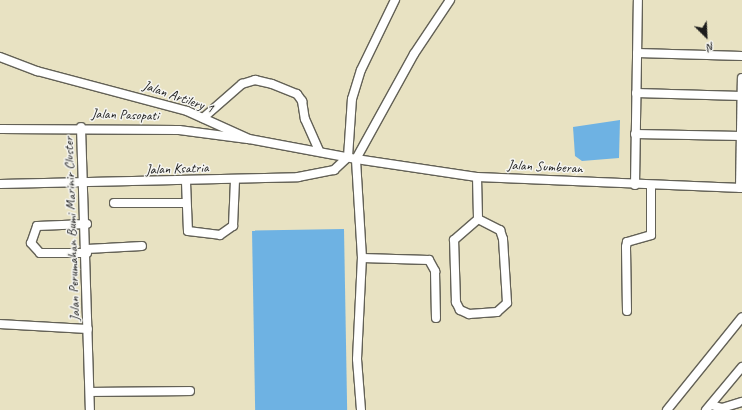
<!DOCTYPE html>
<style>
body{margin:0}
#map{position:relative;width:742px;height:410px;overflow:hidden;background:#e8e2c2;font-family:Caveat,sans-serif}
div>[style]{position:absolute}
.water>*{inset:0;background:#6eb2e3;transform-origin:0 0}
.roads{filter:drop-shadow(1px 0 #636156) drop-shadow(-1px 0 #636156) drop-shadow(0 1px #636156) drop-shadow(0 -1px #636156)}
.minor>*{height:8px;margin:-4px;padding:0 4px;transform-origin:4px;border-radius:4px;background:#fff}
span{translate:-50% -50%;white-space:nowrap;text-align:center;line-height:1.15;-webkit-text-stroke:3px #f6f6f2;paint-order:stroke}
.street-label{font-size:14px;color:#1c1c1c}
.north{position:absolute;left:686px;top:16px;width:40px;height:40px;-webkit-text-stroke:3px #f6f6f2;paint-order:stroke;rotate:156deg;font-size:11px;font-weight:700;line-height:16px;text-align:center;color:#1c1c1c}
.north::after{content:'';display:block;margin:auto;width:14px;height:18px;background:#1c1c1c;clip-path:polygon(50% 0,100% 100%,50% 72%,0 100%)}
</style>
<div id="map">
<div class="water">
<i style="clip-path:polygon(620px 120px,619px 158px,582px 161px,575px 156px,573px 127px)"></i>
<i style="left:344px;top:229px;width:181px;height:92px;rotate:89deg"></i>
</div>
<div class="roads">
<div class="minor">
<i style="left:637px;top:53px;width:105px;rotate:1.6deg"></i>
<i style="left:0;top:57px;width:40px;rotate:21deg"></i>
<i style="left:37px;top:71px;width:155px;rotate:14.9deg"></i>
<i style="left:187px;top:111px;width:68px;rotate:24.3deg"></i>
<i style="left:249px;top:139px;width:109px;rotate:10.6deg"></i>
<i style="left:356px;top:159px;width:122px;rotate:8.5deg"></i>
<i style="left:477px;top:177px;width:265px;rotate:2.4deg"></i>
<i style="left:636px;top:93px;width:106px;rotate:1.6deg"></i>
<i style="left:203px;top:118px;width:52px;rotate:-41.1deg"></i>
<i style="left:242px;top:84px;width:14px;rotate:-17deg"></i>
<i style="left:255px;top:80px;width:17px;rotate:13deg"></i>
<i style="left:272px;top:84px;width:27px;rotate:22deg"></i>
<i style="left:297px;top:94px;width:9px;rotate:54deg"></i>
<i style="left:302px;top:101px;width:18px;rotate:81deg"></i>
<i style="left:305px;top:119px;width:34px;rotate:66deg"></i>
<i style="left:81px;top:127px;width:283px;rotate:88.2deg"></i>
<i style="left:0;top:129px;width:179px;rotate:0.3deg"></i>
<i style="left:179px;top:130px;width:69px;rotate:7.5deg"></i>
<i style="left:635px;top:134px;width:107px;rotate:1.1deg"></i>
<i style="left:348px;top:157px;width:58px;rotate:-86.1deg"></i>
<i style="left:352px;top:99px;width:30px;rotate:-73deg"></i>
<i style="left:361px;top:70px;width:78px;rotate:-64.1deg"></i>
<i style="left:477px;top:177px;width:42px;rotate:88.6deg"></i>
<i style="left:478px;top:219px;width:25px;rotate:27deg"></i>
<i style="left:500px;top:230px;width:9px;rotate:72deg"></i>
<i style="left:503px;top:239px;width:64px;rotate:86.4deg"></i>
<i style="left:507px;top:303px;width:13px;rotate:138deg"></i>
<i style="left:497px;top:312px;width:28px;rotate:176deg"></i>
<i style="left:469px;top:314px;width:10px;rotate:-156deg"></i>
<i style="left:460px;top:310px;width:9px;rotate:-117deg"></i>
<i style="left:456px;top:302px;width:62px;rotate:-91.8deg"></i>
<i style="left:454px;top:240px;width:32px;rotate:-41deg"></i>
<i style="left:186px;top:182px;width:49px;rotate:87.7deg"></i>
<i style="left:188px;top:231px;width:32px;rotate:7deg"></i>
<i style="left:220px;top:235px;width:16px;rotate:-35deg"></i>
<i style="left:233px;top:226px;width:46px;rotate:-87.5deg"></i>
<i style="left:0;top:184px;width:298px;rotate:-1.3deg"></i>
<i style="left:298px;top:177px;width:37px;rotate:-11deg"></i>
<i style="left:334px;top:170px;width:19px;rotate:-43deg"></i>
<i style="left:635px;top:185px;width:185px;rotate:-89.1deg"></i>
<i style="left:740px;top:188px;width:110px;rotate:-89deg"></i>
<i style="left:114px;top:203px;width:71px"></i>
<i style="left:87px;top:224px;width:50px;rotate:177.7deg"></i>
<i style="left:37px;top:226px;width:18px;rotate:109deg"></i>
<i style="left:31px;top:243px;width:13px;rotate:48deg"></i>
<i style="left:40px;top:253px;width:47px"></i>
<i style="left:87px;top:249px;width:55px;rotate:-3.1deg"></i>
<i style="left:362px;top:258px;width:67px;rotate:1.7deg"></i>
<i style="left:429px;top:260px;width:13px;rotate:61deg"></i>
<i style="left:435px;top:271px;width:47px;rotate:88.8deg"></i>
<i style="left:627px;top:311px;width:64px;rotate:-90.9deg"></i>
<i style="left:626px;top:247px;width:5px;rotate:-79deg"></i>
<i style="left:627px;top:242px;width:25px;rotate:-16deg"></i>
<i style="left:651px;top:235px;width:49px;rotate:-90deg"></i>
<i style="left:0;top:324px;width:88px;rotate:3.3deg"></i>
<i style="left:90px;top:392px;width:100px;rotate:-0.6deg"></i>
<i style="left:711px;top:405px;width:11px;rotate:15deg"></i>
<i style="left:722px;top:408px;width:21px;rotate:-17deg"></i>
<i style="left:361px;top:410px;width:51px;rotate:-94.5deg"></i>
<i style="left:357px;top:359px;width:101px;rotate:-87.2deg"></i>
<i style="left:362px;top:258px;width:99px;rotate:-93.5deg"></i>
<i style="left:356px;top:159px;width:120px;rotate:-61.1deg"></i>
<i style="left:414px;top:54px;width:65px;rotate:-56.3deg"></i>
<i style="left:667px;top:410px;width:119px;rotate:-51.1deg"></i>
<i style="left:706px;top:410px;width:56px;rotate:-50.1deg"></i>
</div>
</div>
<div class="street-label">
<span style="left:178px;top:97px;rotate:19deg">Jalan Artilery 1</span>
<span style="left:125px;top:115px;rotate:2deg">Jalan Pasopati</span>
<span style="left:545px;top:167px;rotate:3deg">Jalan Sumberan</span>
<span style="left:177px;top:169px;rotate:-2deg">Jalan Ksatria</span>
<span style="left:72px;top:229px;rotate:-92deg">Jalan Perumahan Bumi Marinir Cluster</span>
</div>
<div class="north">N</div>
</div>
